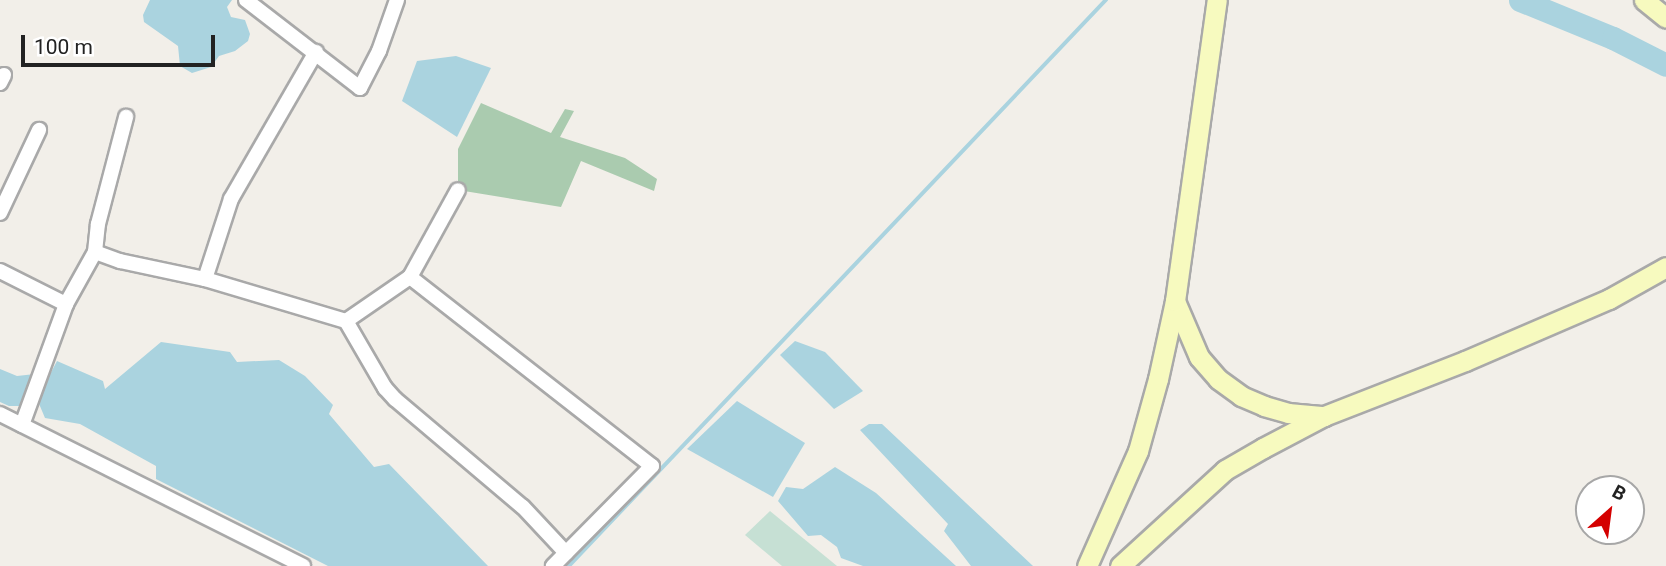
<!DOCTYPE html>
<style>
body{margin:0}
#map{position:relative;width:1666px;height:566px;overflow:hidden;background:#f2efe9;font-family:Roboto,sans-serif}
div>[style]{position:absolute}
.wetland>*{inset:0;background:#c6e0d4}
.cemetery>*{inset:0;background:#aacbaf}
.water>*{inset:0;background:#aad3df}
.stream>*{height:3.5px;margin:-1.75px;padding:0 1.75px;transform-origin:1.75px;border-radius:1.75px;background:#aad3df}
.river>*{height:23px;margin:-11.5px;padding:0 11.5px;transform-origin:11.5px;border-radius:11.5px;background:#aad3df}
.roads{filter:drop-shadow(2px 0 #a9a9a9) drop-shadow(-2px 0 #a9a9a9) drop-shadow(0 2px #a9a9a9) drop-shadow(0 -2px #a9a9a9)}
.minor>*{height:14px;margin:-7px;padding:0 7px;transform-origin:7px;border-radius:7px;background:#fff}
.secondary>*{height:19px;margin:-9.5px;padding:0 9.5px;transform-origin:9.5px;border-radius:9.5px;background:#f7fabf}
span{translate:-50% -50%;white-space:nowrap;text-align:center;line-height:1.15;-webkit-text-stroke:7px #fff;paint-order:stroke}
.north{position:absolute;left:1575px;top:475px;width:70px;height:70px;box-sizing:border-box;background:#fff;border:2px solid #a7a7a7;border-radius:50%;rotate:28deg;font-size:19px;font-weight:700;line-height:28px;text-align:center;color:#222}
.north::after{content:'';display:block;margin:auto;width:24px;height:32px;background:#d40000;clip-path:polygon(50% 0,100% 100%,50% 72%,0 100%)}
.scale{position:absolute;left:21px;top:35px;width:194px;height:32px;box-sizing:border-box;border:4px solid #222;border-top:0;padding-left:9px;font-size:21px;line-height:24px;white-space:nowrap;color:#222;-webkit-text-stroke:5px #fff;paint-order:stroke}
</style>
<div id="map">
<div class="wetland">
<i style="clip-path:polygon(770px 511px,837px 566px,782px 566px,745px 535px)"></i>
</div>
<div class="cemetery">
<i style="clip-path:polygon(481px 103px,551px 133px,565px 109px,574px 111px,560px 137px,625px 158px,657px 179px,654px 191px,581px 161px,561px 207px,458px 190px,458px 149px)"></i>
</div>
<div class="water">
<i style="clip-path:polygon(150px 0,232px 0,227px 7px,231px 17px,245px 20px,250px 34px,248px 41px,235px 51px,219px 56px,211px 67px,192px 73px,180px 66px,178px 46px,144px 22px,143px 15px)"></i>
<i style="clip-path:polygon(456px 56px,491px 68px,457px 137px,402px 101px,417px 61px)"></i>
<i style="clip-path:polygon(795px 341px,825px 352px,863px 391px,834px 409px,780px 355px)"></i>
<i style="clip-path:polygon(161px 342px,230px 352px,237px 362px,279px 360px,305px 376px,333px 405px,329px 414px,374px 467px,389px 464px,488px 566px,328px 566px,156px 479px,156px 466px,80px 424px,45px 418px,37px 399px,57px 361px,103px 381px,105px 389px)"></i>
<i style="clip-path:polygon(0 369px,17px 376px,35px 374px,20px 406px,9px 406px,0 402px)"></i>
<i style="clip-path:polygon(737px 401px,805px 443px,773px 497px,687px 449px)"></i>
<i style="clip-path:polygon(869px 424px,882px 424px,1033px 566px,971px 566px,944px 531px,948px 524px,860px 430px)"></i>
<i style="clip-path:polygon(835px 467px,876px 493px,956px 566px,863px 566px,841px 558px,837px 547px,821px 535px,808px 536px,778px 501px,786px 487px,803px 489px)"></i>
</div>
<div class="stream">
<i style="left:569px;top:566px;width:780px;rotate:-46.51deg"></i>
</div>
<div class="river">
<i style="left:1520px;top:0;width:100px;rotate:22.2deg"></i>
<i style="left:1613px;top:38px;width:59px;rotate:27deg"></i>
</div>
<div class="roads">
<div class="minor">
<i style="left:246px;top:0;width:144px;rotate:37.7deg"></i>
<i style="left:360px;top:88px;width:42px;rotate:-62.8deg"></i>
<i style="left:379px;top:51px;width:54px;rotate:-70.6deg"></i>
<i style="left:0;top:83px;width:9px;rotate:-63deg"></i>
<i style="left:0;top:213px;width:92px;rotate:-64.8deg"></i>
<i style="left:95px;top:252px;width:27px;rotate:20deg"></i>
<i style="left:120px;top:261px;width:87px;rotate:12deg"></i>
<i style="left:205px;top:279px;width:147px;rotate:16.6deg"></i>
<i style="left:346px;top:321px;width:78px;rotate:59.8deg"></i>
<i style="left:385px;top:388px;width:15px;rotate:48deg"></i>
<i style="left:395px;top:399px;width:167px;rotate:40.2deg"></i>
<i style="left:523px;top:507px;width:63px;rotate:46.9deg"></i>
<i style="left:0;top:271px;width:74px;rotate:26.6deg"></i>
<i style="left:410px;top:277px;width:307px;rotate:38deg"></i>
<i style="left:652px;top:466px;width:141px;rotate:134.7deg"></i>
<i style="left:205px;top:279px;width:84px;rotate:-72deg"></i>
<i style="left:231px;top:199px;width:170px;rotate:-60deg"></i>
<i style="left:346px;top:321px;width:78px;rotate:-34.5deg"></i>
<i style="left:410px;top:277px;width:99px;rotate:-61.1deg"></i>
<i style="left:0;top:414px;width:339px;rotate:26.6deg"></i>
<i style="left:22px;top:425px;width:129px;rotate:-70deg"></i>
<i style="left:66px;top:304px;width:60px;rotate:-60.9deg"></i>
<i style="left:95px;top:252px;width:28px;rotate:-84deg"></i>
<i style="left:98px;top:224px;width:111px;rotate:-75.3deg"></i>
</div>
<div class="secondary">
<i style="left:1644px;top:0;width:28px;rotate:39deg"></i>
<i style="left:1175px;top:301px;width:61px;rotate:66.8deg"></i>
<i style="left:1199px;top:357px;width:29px;rotate:49deg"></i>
<i style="left:1218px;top:379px;width:29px;rotate:36deg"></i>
<i style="left:1241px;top:396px;width:25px;rotate:23deg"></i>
<i style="left:1264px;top:406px;width:25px;rotate:16deg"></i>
<i style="left:1288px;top:413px;width:36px;rotate:5deg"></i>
<i style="left:1087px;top:566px;width:126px;rotate:-66.1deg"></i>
<i style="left:1138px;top:451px;width:75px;rotate:-74.5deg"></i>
<i style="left:1158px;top:379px;width:80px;rotate:-77.7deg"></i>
<i style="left:1175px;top:301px;width:304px;rotate:-82.1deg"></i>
<i style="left:1120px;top:566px;width:142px;rotate:-42.4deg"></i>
<i style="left:1225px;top:470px;width:44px;rotate:-30.1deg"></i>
<i style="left:1263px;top:448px;width:69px;rotate:-27.7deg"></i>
<i style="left:1324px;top:416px;width:151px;rotate:-21.3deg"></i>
<i style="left:1465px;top:361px;width:157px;rotate:-23.3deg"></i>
<i style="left:1609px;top:299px;width:65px;rotate:-29.3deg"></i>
</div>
</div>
<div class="north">B</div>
<div class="scale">100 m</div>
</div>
